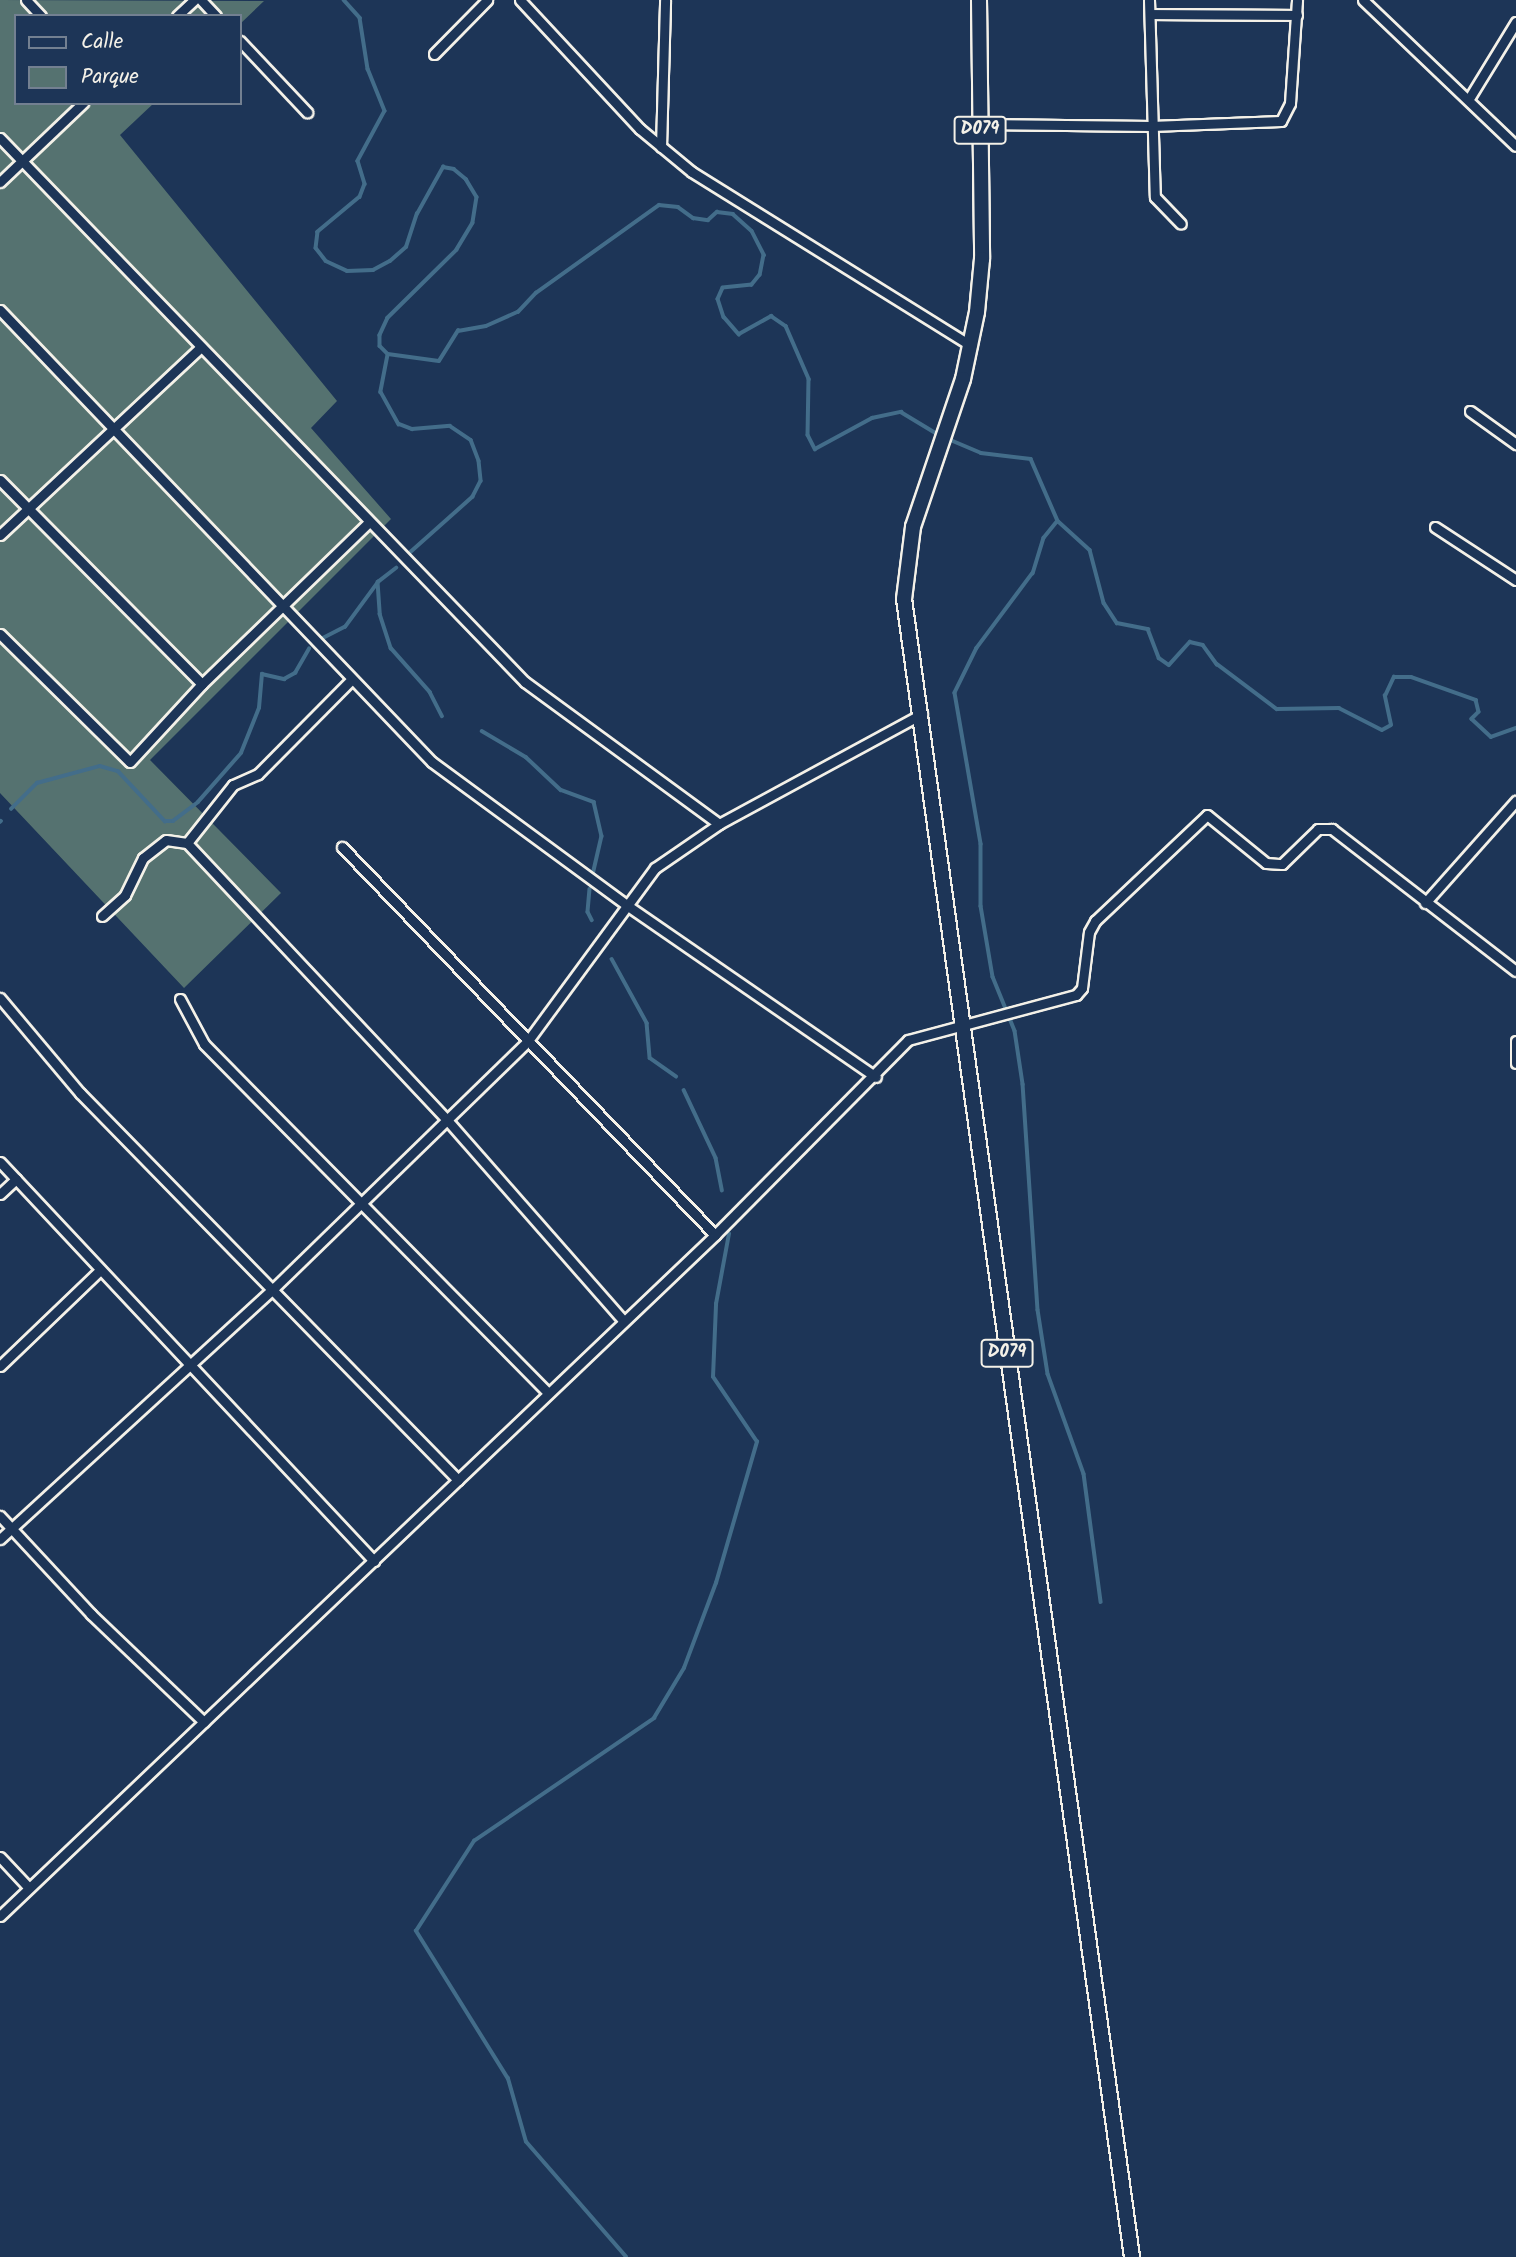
<!DOCTYPE html>
<style>
body{margin:0}
#map{position:relative;width:1516px;height:2257px;overflow:hidden;background:#1d3557;font-family:Kalam,sans-serif}
div>[style]{position:absolute}
.green>*{inset:0;background:#557270}
.stream>*{height:3.5px;margin:-1.75px;padding:0 1.75px;transform-origin:1.75px;border-radius:1.75px;background:#436d8a}
.roads{filter:drop-shadow(2px 0 #f4f1e8) drop-shadow(-2px 0 #f4f1e8) drop-shadow(0 2px #f4f1e8) drop-shadow(0 -2px #f4f1e8)}
.minor>*{height:9px;margin:-4.5px;padding:0 4.5px;transform-origin:4.5px;border-radius:4.5px;background:#1d3557}
.primary>*{height:14px;margin:-7px;padding:0 7px;transform-origin:7px;border-radius:7px;background:#1d3557}
span{translate:-50% -50%;white-space:nowrap;text-align:center;line-height:1.15;-webkit-text-stroke:5px #1d3557;paint-order:stroke}
.shield-label span{padding:2px 5px;background:#1d3557;border:2px solid;border-radius:5px;-webkit-text-stroke-width:0}
.shield-label{font-size:18px;color:#f4f1e8;font-weight:700}
.legend{position:absolute;left:14px;top:14px;width:228px;height:91px;box-sizing:border-box;background:#1d3557;border:2px solid #738091;margin:0;padding:9px 12px;list-style:none;font-size:21px;color:#f4f1e8}
.legend li{display:flex;align-items:center;gap:14px;height:35px}
.legend b{width:35px;border:2px solid #738091}
</style>
<div id="map">
<div class="green">
<i style="clip-path:polygon(0 0,264px 1px,240px 24px,240px 16px,16px 16px,16px 103px,154px 103px,120px 135px,337px 401px,311px 428px,391px 519px,150px 760px,281px 893px,184px 988px,0 793px)"></i>
</div>
<div class="stream">
<i style="left:344px;top:0;width:24px;rotate:48deg"></i>
<i style="left:360px;top:18px;width:52px;rotate:81.1deg"></i>
<i style="left:368px;top:69px;width:45px;rotate:68deg"></i>
<i style="left:385px;top:111px;width:57px;rotate:118.4deg"></i>
<i style="left:358px;top:161px;width:24px;rotate:73deg"></i>
<i style="left:365px;top:184px;width:14px;rotate:111deg"></i>
<i style="left:360px;top:197px;width:55px;rotate:140.2deg"></i>
<i style="left:318px;top:232px;width:16px;rotate:97deg"></i>
<i style="left:316px;top:248px;width:16px;rotate:52deg"></i>
<i style="left:326px;top:261px;width:23px;rotate:25deg"></i>
<i style="left:347px;top:271px;width:26px;rotate:-2deg"></i>
<i style="left:373px;top:270px;width:19px;rotate:-28deg"></i>
<i style="left:390px;top:261px;width:21px;rotate:-41deg"></i>
<i style="left:406px;top:247px;width:35px;rotate:-72deg"></i>
<i style="left:417px;top:214px;width:54px;rotate:-61deg"></i>
<i style="left:443px;top:167px;width:11px;rotate:10deg"></i>
<i style="left:454px;top:169px;width:16px;rotate:40deg"></i>
<i style="left:466px;top:179px;width:21px;rotate:59deg"></i>
<i style="left:477px;top:197px;width:26px;rotate:99deg"></i>
<i style="left:473px;top:223px;width:31px;rotate:121deg"></i>
<i style="left:457px;top:250px;width:97px;rotate:135.4deg"></i>
<i style="left:388px;top:318px;width:19px;rotate:115deg"></i>
<i style="left:380px;top:335px;width:11px;rotate:90deg"></i>
<i style="left:380px;top:346px;width:11px;rotate:45deg"></i>
<i style="left:388px;top:354px;width:51px;rotate:7.8deg"></i>
<i style="left:439px;top:361px;width:36px;rotate:-58deg"></i>
<i style="left:458px;top:331px;width:28px;rotate:-10deg"></i>
<i style="left:486px;top:326px;width:35px;rotate:-24deg"></i>
<i style="left:518px;top:312px;width:26px;rotate:-47deg"></i>
<i style="left:536px;top:293px;width:151px;rotate:-35.6deg"></i>
<i style="left:659px;top:205px;width:19px;rotate:6deg"></i>
<i style="left:678px;top:207px;width:19px;rotate:36deg"></i>
<i style="left:693px;top:218px;width:15px;rotate:8deg"></i>
<i style="left:708px;top:220px;width:12px;rotate:-42deg"></i>
<i style="left:717px;top:212px;width:16px;rotate:7deg"></i>
<i style="left:733px;top:214px;width:25px;rotate:42deg"></i>
<i style="left:752px;top:231px;width:27px;rotate:63deg"></i>
<i style="left:764px;top:255px;width:20px;rotate:101deg"></i>
<i style="left:760px;top:275px;width:13px;rotate:129deg"></i>
<i style="left:752px;top:285px;width:29px;rotate:174deg"></i>
<i style="left:723px;top:288px;width:12px;rotate:114deg"></i>
<i style="left:718px;top:299px;width:19px;rotate:72deg"></i>
<i style="left:724px;top:317px;width:23px;rotate:49deg"></i>
<i style="left:739px;top:334px;width:37px;rotate:-29deg"></i>
<i style="left:771px;top:316px;width:18px;rotate:34deg"></i>
<i style="left:786px;top:326px;width:58px;rotate:66.5deg"></i>
<i style="left:809px;top:379px;width:56px;rotate:91deg"></i>
<i style="left:808px;top:435px;width:16px;rotate:63deg"></i>
<i style="left:815px;top:449px;width:65px;rotate:-28.5deg"></i>
<i style="left:872px;top:418px;width:30px;rotate:-12deg"></i>
<i style="left:901px;top:412px;width:44px;rotate:31.2deg"></i>
<i style="left:388px;top:355px;width:38px;rotate:101deg"></i>
<i style="left:381px;top:392px;width:37px;rotate:61deg"></i>
<i style="left:399px;top:424px;width:14px;rotate:21deg"></i>
<i style="left:412px;top:429px;width:38px;rotate:-5deg"></i>
<i style="left:450px;top:426px;width:25px;rotate:34deg"></i>
<i style="left:471px;top:440px;width:22px;rotate:69deg"></i>
<i style="left:479px;top:461px;width:20px;rotate:84deg"></i>
<i style="left:481px;top:481px;width:18px;rotate:117deg"></i>
<i style="left:473px;top:497px;width:87px;rotate:138.3deg"></i>
<i style="left:946px;top:438px;width:38px;rotate:23deg"></i>
<i style="left:981px;top:453px;width:50px;rotate:6.8deg"></i>
<i style="left:1031px;top:459px;width:68px;rotate:66.5deg"></i>
<i style="left:1058px;top:521px;width:43px;rotate:42.2deg"></i>
<i style="left:1090px;top:550px;width:55px;rotate:75.2deg"></i>
<i style="left:1104px;top:603px;width:24px;rotate:57deg"></i>
<i style="left:1117px;top:623px;width:32px;rotate:11deg"></i>
<i style="left:1148px;top:629px;width:31px;rotate:69deg"></i>
<i style="left:1159px;top:658px;width:12px;rotate:35deg"></i>
<i style="left:1169px;top:665px;width:31px;rotate:-48deg"></i>
<i style="left:1190px;top:642px;width:13px;rotate:13deg"></i>
<i style="left:1203px;top:645px;width:24px;rotate:54deg"></i>
<i style="left:1217px;top:664px;width:75px;rotate:36.9deg"></i>
<i style="left:1277px;top:709px;width:62px;rotate:-0.9deg"></i>
<i style="left:1339px;top:708px;width:48px;rotate:27.1deg"></i>
<i style="left:1382px;top:730px;width:10px;rotate:-29deg"></i>
<i style="left:1391px;top:725px;width:30px;rotate:-102deg"></i>
<i style="left:1385px;top:696px;width:21px;rotate:-65deg"></i>
<i style="left:1394px;top:677px;width:17px"></i>
<i style="left:1411px;top:677px;width:69px;rotate:19.5deg"></i>
<i style="left:1476px;top:700px;width:12px;rotate:76deg"></i>
<i style="left:1479px;top:712px;width:10px;rotate:135deg"></i>
<i style="left:1472px;top:719px;width:26px;rotate:43deg"></i>
<i style="left:1491px;top:737px;width:27px;rotate:-20deg"></i>
<i style="left:1058px;top:521px;width:22px;rotate:129deg"></i>
<i style="left:1044px;top:538px;width:37px;rotate:107deg"></i>
<i style="left:1033px;top:573px;width:94px;rotate:126.7deg"></i>
<i style="left:977px;top:648px;width:50px;rotate:116.1deg"></i>
<i style="left:955px;top:693px;width:153px;rotate:80.2deg"></i>
<i style="left:981px;top:844px;width:62px;rotate:90deg"></i>
<i style="left:981px;top:906px;width:72px;rotate:80.4deg"></i>
<i style="left:993px;top:977px;width:58px;rotate:67.8deg"></i>
<i style="left:1015px;top:1031px;width:54px;rotate:81.4deg"></i>
<i style="left:1023px;top:1084px;width:226px;rotate:86.2deg"></i>
<i style="left:1038px;top:1310px;width:65px;rotate:81.1deg"></i>
<i style="left:1048px;top:1374px;width:106px;rotate:70.2deg"></i>
<i style="left:1084px;top:1474px;width:129px;rotate:82.4deg"></i>
<i style="left:378px;top:582px;width:32px;rotate:86deg"></i>
<i style="left:380px;top:614px;width:36px;rotate:72deg"></i>
<i style="left:391px;top:648px;width:59px;rotate:48.4deg"></i>
<i style="left:430px;top:692px;width:27px;rotate:63deg"></i>
<i style="left:319px;top:640px;width:29px;rotate:-27deg"></i>
<i style="left:345px;top:627px;width:56px;rotate:-53.7deg"></i>
<i style="left:378px;top:582px;width:23px;rotate:-38deg"></i>
<i style="left:482px;top:731px;width:51px;rotate:30.6deg"></i>
<i style="left:526px;top:757px;width:48px;rotate:43.3deg"></i>
<i style="left:561px;top:790px;width:35px;rotate:20deg"></i>
<i style="left:594px;top:802px;width:35px;rotate:77deg"></i>
<i style="left:602px;top:836px;width:37px;rotate:103deg"></i>
<i style="left:11px;top:809px;width:37px;rotate:-45deg"></i>
<i style="left:37px;top:783px;width:65px;rotate:-15.1deg"></i>
<i style="left:100px;top:766px;width:19px;rotate:16deg"></i>
<i style="left:118px;top:771px;width:69px;rotate:46.8deg"></i>
<i style="left:165px;top:821px;width:8px"></i>
<i style="left:173px;top:821px;width:31px;rotate:-37deg"></i>
<i style="left:198px;top:802px;width:65px;rotate:-48.7deg"></i>
<i style="left:241px;top:753px;width:48px;rotate:-68.2deg"></i>
<i style="left:259px;top:708px;width:34px;rotate:-85deg"></i>
<i style="left:262px;top:674px;width:23px;rotate:13deg"></i>
<i style="left:284px;top:679px;width:13px;rotate:-29deg"></i>
<i style="left:295px;top:673px;width:28px;rotate:-60deg"></i>
<i style="left:0;top:822px;width:1px;rotate:-45deg"></i>
<i style="left:590px;top:889px;width:23px;rotate:95deg"></i>
<i style="left:588px;top:912px;width:9px;rotate:63deg"></i>
<i style="left:612px;top:959px;width:73px;rotate:61.3deg"></i>
<i style="left:647px;top:1023px;width:35px;rotate:85deg"></i>
<i style="left:650px;top:1058px;width:32px;rotate:35deg"></i>
<i style="left:684px;top:1090px;width:75px;rotate:64.8deg"></i>
<i style="left:716px;top:1158px;width:33px;rotate:79deg"></i>
<i style="left:626px;top:2257px;width:152px;rotate:-131deg"></i>
<i style="left:526px;top:2142px;width:66px;rotate:-105.9deg"></i>
<i style="left:508px;top:2079px;width:174px;rotate:-121.9deg"></i>
<i style="left:416px;top:1931px;width:107px;rotate:-57.2deg"></i>
<i style="left:474px;top:1841px;width:218px;rotate:-34.3deg"></i>
<i style="left:654px;top:1718px;width:58px;rotate:-59deg"></i>
<i style="left:684px;top:1668px;width:91px;rotate:-69.4deg"></i>
<i style="left:716px;top:1583px;width:147px;rotate:-73.8deg"></i>
<i style="left:757px;top:1442px;width:78px;rotate:-124.1deg"></i>
<i style="left:713px;top:1377px;width:73px;rotate:-87.6deg"></i>
<i style="left:716px;top:1304px;width:71px;rotate:-79.5deg"></i>
</div>
<div class="roads">
<div class="minor">
<i style="left:26px;top:0;width:22px;rotate:47deg"></i>
<i style="left:201px;top:0;width:22px;rotate:47deg"></i>
<i style="left:520px;top:0;width:176px;rotate:47.1deg"></i>
<i style="left:640px;top:129px;width:67px;rotate:39.6deg"></i>
<i style="left:692px;top:172px;width:329px;rotate:31.9deg"></i>
<i style="left:1149px;top:0;width:197px;rotate:88.3deg"></i>
<i style="left:1155px;top:197px;width:37px;rotate:46deg"></i>
<i style="left:1363px;top:0;width:211px;rotate:43.7deg"></i>
<i style="left:1150px;top:14px;width:147px;rotate:0.4deg"></i>
<i style="left:177px;top:16px;width:23px;rotate:-43deg"></i>
<i style="left:240px;top:41px;width:98px;rotate:46.7deg"></i>
<i style="left:434px;top:54px;width:76px;rotate:-45.5deg"></i>
<i style="left:1470px;top:97px;width:88px;rotate:-58.5deg"></i>
<i style="left:980px;top:124px;width:171px;rotate:0.7deg"></i>
<i style="left:1151px;top:126px;width:130px;rotate:-2.2deg"></i>
<i style="left:1281px;top:121px;width:20px;rotate:-63deg"></i>
<i style="left:1290px;top:103px;width:103px;rotate:-86.1deg"></i>
<i style="left:0;top:138px;width:756px;rotate:46.02deg"></i>
<i style="left:525px;top:682px;width:240px;rotate:36.2deg"></i>
<i style="left:661px;top:147px;width:147px;rotate:-88.4deg"></i>
<i style="left:0;top:182px;width:115px;rotate:-43.6deg"></i>
<i style="left:0;top:310px;width:625px;rotate:46.3deg"></i>
<i style="left:432px;top:762px;width:243px;rotate:36.3deg"></i>
<i style="left:628px;top:906px;width:301px;rotate:34.6deg"></i>
<i style="left:1470px;top:411px;width:57px;rotate:35.7deg"></i>
<i style="left:0;top:480px;width:287px;rotate:45.3deg"></i>
<i style="left:1435px;top:527px;width:97px;rotate:33.2deg"></i>
<i style="left:0;top:535px;width:275px;rotate:-43.1deg"></i>
<i style="left:0;top:634px;width:182px;rotate:44.6deg"></i>
<i style="left:130px;top:762px;width:106px;rotate:-47.3deg"></i>
<i style="left:202px;top:684px;width:233px;rotate:-44.1deg"></i>
<i style="left:187px;top:843px;width:74px;rotate:-51.6deg"></i>
<i style="left:233px;top:785px;width:27px;rotate:-24deg"></i>
<i style="left:258px;top:774px;width:132px;rotate:-45.3deg"></i>
<i style="left:342px;top:847px;width:538px;rotate:46.13deg"></i>
<i style="left:1425px;top:903px;width:137px;rotate:-48.3deg"></i>
<i style="left:102px;top:916px;width:31px;rotate:-42deg"></i>
<i style="left:125px;top:895px;width:41px;rotate:-64.1deg"></i>
<i style="left:143px;top:858px;width:29px;rotate:-38deg"></i>
<i style="left:166px;top:840px;width:21px;rotate:8deg"></i>
<i style="left:187px;top:843px;width:381px;rotate:46.8deg"></i>
<i style="left:448px;top:1121px;width:266px;rotate:48.7deg"></i>
<i style="left:0;top:998px;width:124px;rotate:49.9deg"></i>
<i style="left:80px;top:1093px;width:541px;rotate:45.67deg"></i>
<i style="left:180px;top:999px;width:51px;rotate:61.9deg"></i>
<i style="left:204px;top:1044px;width:490px;rotate:45.4deg"></i>
<i style="left:1516px;top:1041px;width:22px;rotate:90deg"></i>
<i style="left:0;top:1162px;width:547px;rotate:46.85deg"></i>
<i style="left:0;top:1194px;width:22px;rotate:-43deg"></i>
<i style="left:0;top:1366px;width:139px;rotate:-43.8deg"></i>
<i style="left:0;top:1516px;width:134px;rotate:47.1deg"></i>
<i style="left:91px;top:1614px;width:156px;rotate:43.7deg"></i>
<i style="left:0;top:1539px;width:372px;rotate:-42.5deg"></i>
<i style="left:274px;top:1288px;width:353px;rotate:-44.2deg"></i>
<i style="left:527px;top:1042px;width:216px;rotate:-53.7deg"></i>
<i style="left:655px;top:868px;width:78px;rotate:-34.5deg"></i>
<i style="left:719px;top:824px;width:231px;rotate:-28.5deg"></i>
<i style="left:0;top:1857px;width:42px;rotate:46.9deg"></i>
<i style="left:0;top:1916px;width:987px;rotate:-43.6deg"></i>
<i style="left:715px;top:1235px;width:274px;rotate:-45.3deg"></i>
<i style="left:908px;top:1040px;width:174px;rotate:-15deg"></i>
<i style="left:1076px;top:995px;width:9px;rotate:-49deg"></i>
<i style="left:1082px;top:988px;width:56px;rotate:-82.9deg"></i>
<i style="left:1089px;top:932px;width:13px;rotate:-61deg"></i>
<i style="left:1095px;top:921px;width:154px;rotate:-43.4deg"></i>
<i style="left:1207px;top:815px;width:76px;rotate:39.1deg"></i>
<i style="left:1266px;top:863px;width:16px;rotate:4deg"></i>
<i style="left:1282px;top:864px;width:50px;rotate:-44.2deg"></i>
<i style="left:1318px;top:829px;width:14px"></i>
<i style="left:1332px;top:829px;width:232px;rotate:37.7deg"></i>
</div>
<div class="primary">
<i style="left:979px;top:0;width:259px;rotate:89.3deg"></i>
<i style="left:982px;top:259px;width:53px;rotate:95.4deg"></i>
<i style="left:977px;top:312px;width:68px;rotate:101.8deg"></i>
<i style="left:963px;top:379px;width:156px;rotate:108.7deg"></i>
<i style="left:913px;top:527px;width:73px;rotate:97.1deg"></i>
<i style="left:904px;top:599px;width:1674px;rotate:82.17deg"></i>
</div>
</div>
<div class="shield-label">
<span style="left:980px;top:130px">D079</span>
<span style="left:1007px;top:1353px">D079</span>
</div>
<ul class="legend">
<li><b style="height:9px;background:#1d3557"></b>Calle</li>
<li><b style="height:19px;background:#557270"></b>Parque</li>
</ul>
</div>
